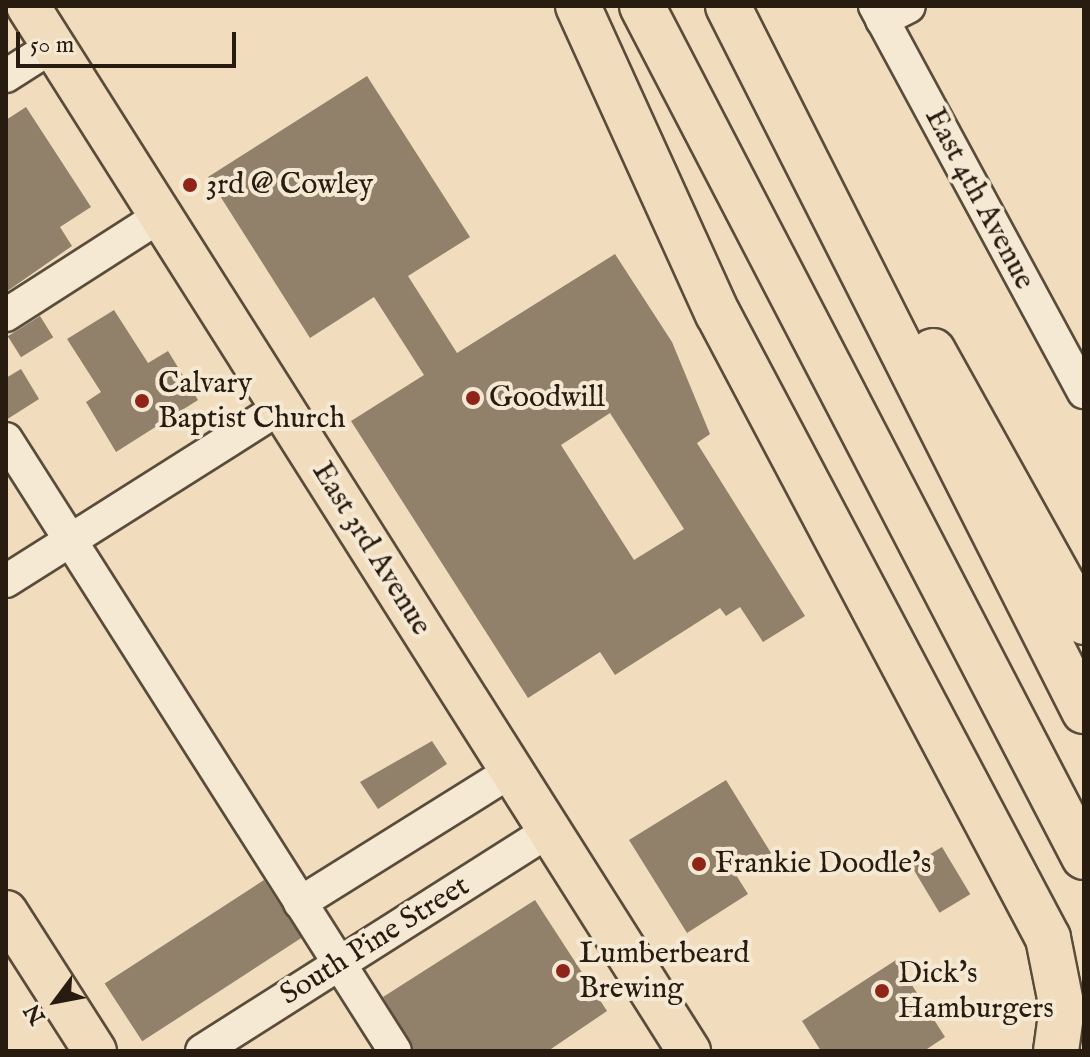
<!DOCTYPE html>
<meta charset="utf-8">
<style>
body{margin:0}
#map{position:relative;width:1090px;height:1057px;overflow:hidden;background:#f1ddbd;font-family:"IM FELL English",serif}
div>[style]{position:absolute}
.building>*{inset:0;background:#91806a;transform-origin:0 0}
.roads{filter:drop-shadow(2px 0 #5a4c3b) drop-shadow(-2px 0 #5a4c3b) drop-shadow(0 2px #5a4c3b) drop-shadow(0 -2px #5a4c3b)}
.minor>*{height:32px;margin:-16px;padding:0 16px;transform-origin:16px;border-radius:16px;background:#f6e9d4}
.major>*{height:42px;margin:-21px;padding:0 21px;transform-origin:21px;border-radius:21px;background:#f1ddbd}
.highway>*{height:44px;margin:-22px;padding:0 22px;transform-origin:22px;border-radius:22px;background:#f1ddbd}
.dots>*{width:22px;height:22px;translate:-50% -50%;box-sizing:border-box;border:4px solid #f6e9d4;border-radius:50%}
span{translate:-50% -50%;white-space:nowrap;text-align:center;line-height:1.15;-webkit-text-stroke:8px #f6e9d4;paint-order:stroke}
.poi-label{font-size:30px;color:#281c10}
.left{translate:0 -50%;text-align:left}
.street-label{font-size:30px;color:#281c10}
.frame{position:absolute;inset:0;border:8px solid #281c10;pointer-events:none}
.north{position:absolute;left:16px;top:961px;width:80px;height:80px;-webkit-text-stroke:6px #f6e9d4;paint-order:stroke;rotate:238deg;font-size:22px;font-weight:700;line-height:32px;text-align:center;color:#281c10}
.north::after{content:'';display:block;margin:auto;width:28px;height:36px;background:#281c10;clip-path:polygon(50% 0,100% 100%,50% 72%,0 100%)}
.scale{position:absolute;left:16px;top:32px;width:220px;height:36px;box-sizing:border-box;border:4px solid #281c10;border-top:0;padding-left:10px;font-size:24px;line-height:28px;white-space:nowrap;color:#281c10;-webkit-text-stroke:6px #f6e9d4;paint-order:stroke}
</style>
<div id="map">
<div class="building">
<i style="clip-path:polygon(evenodd,367px 76px,470px 237px,408px 276px,457px 353px,615px 254px,672px 342px,710px 434px,697px 443px,805px 616px,763px 642px,740px 607px,726px 616px,720px 608px,615px 675px,600px 652px,528px 698px,351px 421px,424px 375px,374px 297px,310px 338px,208px 177px,367px 76px,610px 413px,684px 529px,634px 560px,561px 445px,610px 413px)"></i>
<i style="clip-path:polygon(26px 107px,91px 207px,60px 227px,72px 246px,6px 292px,6px 120px)"></i>
<i style="clip-path:polygon(114px 310px,148px 363px,168px 351px,198px 400px,116px 452px,86px 402px,101px 392px,67px 339px)"></i>
<i style="left:40px;top:316px;width:25px;height:38px;rotate:58deg"></i>
<i style="clip-path:polygon(21px 369px,39px 399px,6px 420px,6px 378px)"></i>
<i style="clip-path:polygon(432px 741px,447px 764px,378px 809px,360px 782px)"></i>
<i style="clip-path:polygon(726px 780px,771px 853px,736px 875px,748px 894px,687px 933px,629px 840px)"></i>
<i style="left:942px;top:847px;width:55px;height:36px;rotate:59deg"></i>
<i style="left:264px;top:880px;width:69px;height:190px;rotate:57deg"></i>
<i style="clip-path:polygon(535px 900px,607px 1011px,548px 1051px,414px 1051px,383px 997px)"></i>
<i style="clip-path:polygon(896px 960px,945px 1037px,924px 1051px,821px 1051px,802px 1021px)"></i>
</div>
<div class="roads">
<div class="minor">
<i style="left:875px;top:6px;width:439px;rotate:61.6deg"></i>
<i style="left:882px;top:20px;width:30px;rotate:-27deg"></i>
<i style="left:6px;top:76px;width:56px;rotate:-32.6deg"></i>
<i style="left:6px;top:315px;width:183px;rotate:-32.7deg"></i>
<i style="left:6px;top:439px;width:725px;rotate:57.56deg"></i>
<i style="left:6px;top:581px;width:325px;rotate:-32.3deg"></i>
<i style="left:300px;top:903px;width:249px;rotate:-32deg"></i>
<i style="left:202px;top:1051px;width:411px;rotate:-32.4deg"></i>
</div>
<div class="major">
<i style="left:28px;top:6px;width:1237px;rotate:57.69deg"></i>
<i style="left:6px;top:912px;width:165px;rotate:57.4deg"></i>
</div>
<div class="highway">
<i style="left:578px;top:6px;width:338px;rotate:65.6deg"></i>
<i style="left:718px;top:314px;width:706px;rotate:62.13deg"></i>
<i style="left:1048px;top:938px;width:71px;rotate:78.7deg"></i>
<i style="left:1062px;top:1008px;width:43px;rotate:97.9deg"></i>
<i style="left:642px;top:6px;width:959px;rotate:62.55deg"></i>
<i style="left:728px;top:6px;width:790px;rotate:63.21deg"></i>
<i style="left:933px;top:351px;width:310px;rotate:60.9deg"></i>
</div>
</div>
<div class="dots">
<i style="left:190px;top:185px;background:#8f2418"></i>
<i style="left:473px;top:398px;background:#8f2418"></i>
<i style="left:142px;top:401px;background:#8f2418"></i>
<i style="left:699px;top:864px;background:#8f2418"></i>
<i style="left:563px;top:971px;background:#8f2418"></i>
<i style="left:882px;top:991px;background:#8f2418"></i>
</div>
<div class="poi-label">
<span class="left" style="left:206px;top:185px">3rd @ Cowley</span>
<span class="left" style="left:158px;top:401px">Calvary<br>Baptist Church</span>
<span class="left" style="left:489px;top:398px">Goodwill</span>
<span class="left" style="left:715px;top:864px">Frankie Doodle’s</span>
<span class="left" style="left:579px;top:971px">Lumberbeard<br>Brewing</span>
<span class="left" style="left:898px;top:991px">Dick's<br>Hamburgers</span>
</div>
<div class="street-label">
<span style="left:979px;top:199px;rotate:62deg">East 4th Avenue</span>
<span style="left:371px;top:549px;rotate:58deg">East 3rd Avenue</span>
<span style="left:375px;top:941px;rotate:-32deg">South Pine Street</span>
</div>
<div class="frame"></div>
<div class="north">N</div>
<div class="scale">50 m</div>
</div>
